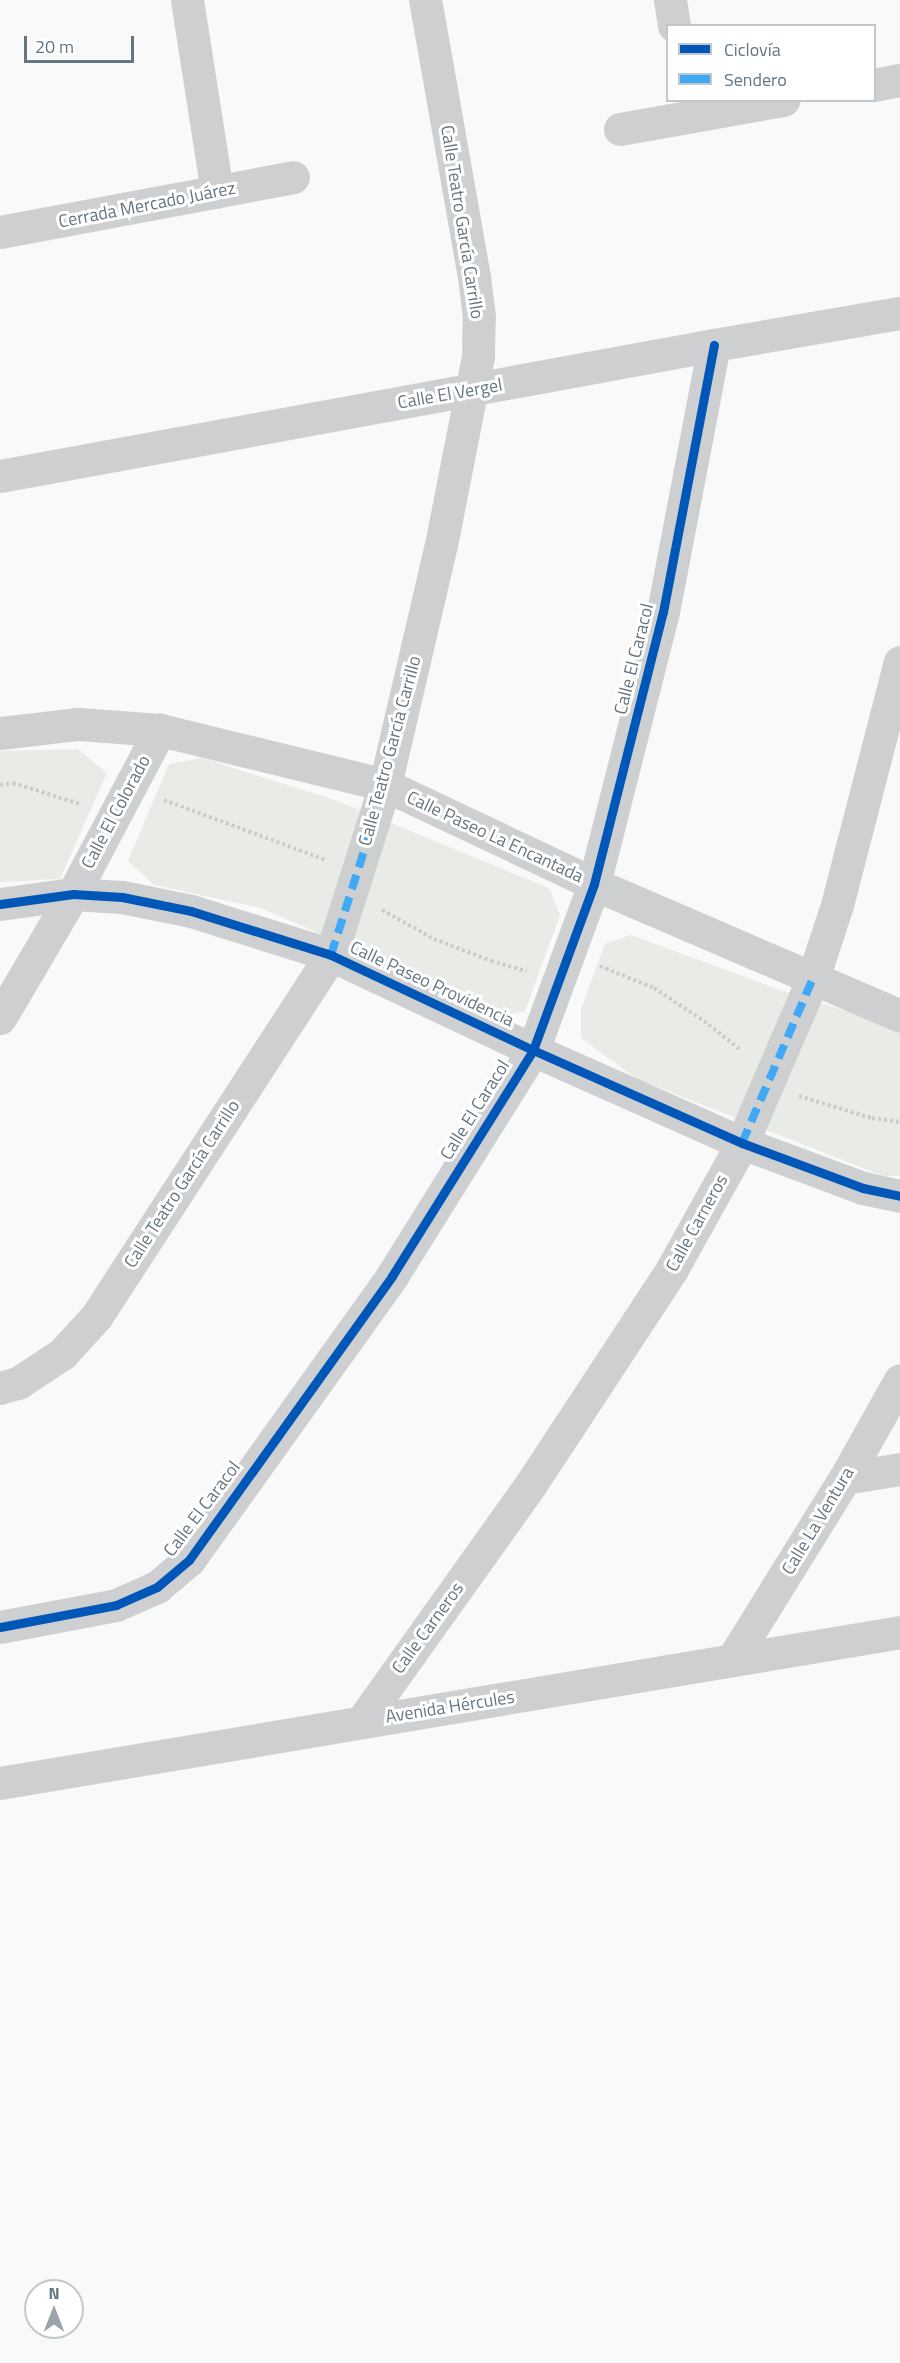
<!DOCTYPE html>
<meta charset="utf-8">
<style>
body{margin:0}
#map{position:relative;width:900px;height:2363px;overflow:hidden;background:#f9f9f9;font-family:"Titillium Web",sans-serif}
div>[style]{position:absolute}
.green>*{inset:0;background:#e8ebe6}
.path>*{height:4px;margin-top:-2px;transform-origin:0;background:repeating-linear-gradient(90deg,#cbcccd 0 3px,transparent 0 6px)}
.minor>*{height:33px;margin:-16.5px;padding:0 16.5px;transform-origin:16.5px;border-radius:16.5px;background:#cecfd0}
.quiet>*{height:8px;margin-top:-4px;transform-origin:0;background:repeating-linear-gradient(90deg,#3fa9f5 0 15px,transparent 0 23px)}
.cycleway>*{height:9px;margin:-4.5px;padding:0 4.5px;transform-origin:4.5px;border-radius:4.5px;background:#0057b8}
span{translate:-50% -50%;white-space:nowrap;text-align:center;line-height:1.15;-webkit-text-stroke:6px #fff;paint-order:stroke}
.street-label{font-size:18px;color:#657683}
.legend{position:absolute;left:666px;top:24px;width:210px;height:78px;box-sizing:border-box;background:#fff;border:2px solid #c1c8cd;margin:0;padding:8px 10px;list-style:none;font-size:18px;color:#657683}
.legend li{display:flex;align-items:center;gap:12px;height:30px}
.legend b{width:30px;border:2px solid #c1c8cd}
.north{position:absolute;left:24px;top:2279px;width:60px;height:60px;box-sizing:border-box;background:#fff;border:2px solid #c1c8cd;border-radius:50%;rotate:0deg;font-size:16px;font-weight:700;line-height:24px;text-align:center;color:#657683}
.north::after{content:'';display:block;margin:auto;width:21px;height:27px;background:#99a4ac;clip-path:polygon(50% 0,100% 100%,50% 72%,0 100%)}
.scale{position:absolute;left:24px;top:36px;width:110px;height:27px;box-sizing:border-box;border:3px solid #657683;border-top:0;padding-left:8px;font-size:18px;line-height:21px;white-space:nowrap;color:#657683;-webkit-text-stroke:4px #fff;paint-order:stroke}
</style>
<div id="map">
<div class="green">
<i style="clip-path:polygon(78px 749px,107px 773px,60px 879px,0 882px,0 751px)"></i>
<i style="clip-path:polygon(202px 758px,335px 800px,549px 888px,560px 915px,525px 1011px,495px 1017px,388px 964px,261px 908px,154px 885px,128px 861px,169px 764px)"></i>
<i style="clip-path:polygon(631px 935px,783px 991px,900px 1028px,900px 1176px,883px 1176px,637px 1079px,581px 1038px,581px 1009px,605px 944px)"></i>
</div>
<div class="path">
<i style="left:0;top:785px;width:13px;rotate:-9deg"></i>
<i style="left:13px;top:783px;width:70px;rotate:17.4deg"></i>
<i style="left:164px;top:800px;width:172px;rotate:20.4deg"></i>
<i style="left:382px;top:910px;width:60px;rotate:29.1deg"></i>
<i style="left:434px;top:939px;width:61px;rotate:21.1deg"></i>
<i style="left:491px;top:961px;width:37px;rotate:16deg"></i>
<i style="left:600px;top:966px;width:58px;rotate:22.2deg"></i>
<i style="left:654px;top:988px;width:60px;rotate:33.4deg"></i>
<i style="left:704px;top:1021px;width:48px;rotate:38.3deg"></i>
<i style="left:799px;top:1096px;width:76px;rotate:16.8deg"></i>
<i style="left:872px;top:1118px;width:28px;rotate:8deg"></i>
</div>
<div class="minor">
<i style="left:187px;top:0;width:194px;rotate:81.1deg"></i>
<i style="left:670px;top:0;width:26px;rotate:81deg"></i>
<i style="left:874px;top:85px;width:26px;rotate:-11deg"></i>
<i style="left:620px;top:129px;width:166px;rotate:-10.1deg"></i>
<i style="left:0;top:232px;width:298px;rotate:-10.6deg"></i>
<i style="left:0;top:476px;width:726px;rotate:-10.4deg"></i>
<i style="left:714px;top:345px;width:189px;rotate:-9.8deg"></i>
<i style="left:0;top:733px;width:79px;rotate:-6.6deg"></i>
<i style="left:78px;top:724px;width:82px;rotate:4.2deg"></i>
<i style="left:160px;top:730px;width:232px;rotate:13.7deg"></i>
<i style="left:385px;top:785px;width:231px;rotate:25.3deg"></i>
<i style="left:594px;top:884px;width:333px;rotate:23.3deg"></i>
<i style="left:0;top:904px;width:74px;rotate:-7.8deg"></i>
<i style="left:73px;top:894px;width:49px;rotate:3.5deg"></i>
<i style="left:122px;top:897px;width:70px;rotate:11.5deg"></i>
<i style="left:191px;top:911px;width:147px;rotate:17.4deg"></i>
<i style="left:331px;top:955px;width:223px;rotate:25.2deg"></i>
<i style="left:533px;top:1050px;width:229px;rotate:24deg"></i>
<i style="left:742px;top:1143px;width:129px;rotate:20.4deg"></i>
<i style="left:863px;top:1188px;width:38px;rotate:12deg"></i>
<i style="left:0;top:1018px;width:144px;rotate:-59.5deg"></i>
<i style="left:73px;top:894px;width:186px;rotate:-62.1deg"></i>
<i style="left:0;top:1388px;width:19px;rotate:-16deg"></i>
<i style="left:18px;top:1383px;width:53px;rotate:-33.4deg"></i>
<i style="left:62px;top:1354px;width:50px;rotate:-47.4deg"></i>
<i style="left:96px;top:1317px;width:432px;rotate:-57deg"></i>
<i style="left:331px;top:955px;width:178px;rotate:-72.4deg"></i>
<i style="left:385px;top:785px;width:246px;rotate:-76.9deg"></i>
<i style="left:441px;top:545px;width:193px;rotate:-78.9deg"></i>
<i style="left:478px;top:356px;width:39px;rotate:-89deg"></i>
<i style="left:479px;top:317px;width:40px;rotate:-97.1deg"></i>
<i style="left:474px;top:277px;width:281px;rotate:-100deg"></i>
<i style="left:845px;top:1478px;width:56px;rotate:-9.3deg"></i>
<i style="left:0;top:1627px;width:118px;rotate:-10.7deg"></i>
<i style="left:116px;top:1605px;width:45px;rotate:-23.7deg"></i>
<i style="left:157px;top:1587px;width:42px;rotate:-40.2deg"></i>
<i style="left:189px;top:1560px;width:349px;rotate:-54.4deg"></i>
<i style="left:392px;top:1276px;width:266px;rotate:-58deg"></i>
<i style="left:533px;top:1050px;width:177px;rotate:-69.8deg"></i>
<i style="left:594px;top:884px;width:281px;rotate:-75.8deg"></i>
<i style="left:663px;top:612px;width:272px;rotate:-79.2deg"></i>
<i style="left:732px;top:1660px;width:214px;rotate:-58.2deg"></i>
<i style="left:845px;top:1478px;width:112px;rotate:-60.7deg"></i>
<i style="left:362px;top:1721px;width:291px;rotate:-54.5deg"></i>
<i style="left:531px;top:1484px;width:257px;rotate:-56.7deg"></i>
<i style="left:672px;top:1269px;width:144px;rotate:-60.9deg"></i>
<i style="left:742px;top:1143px;width:180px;rotate:-66.7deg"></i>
<i style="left:813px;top:978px;width:77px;rotate:-71.8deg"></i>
<i style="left:837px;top:905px;width:251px;rotate:-75.5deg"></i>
<i style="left:0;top:1783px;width:913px;rotate:-9.52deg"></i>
</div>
<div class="quiet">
<i style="left:331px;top:955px;width:178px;rotate:-72.4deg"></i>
<i style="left:742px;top:1143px;width:180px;rotate:-66.7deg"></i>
</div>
<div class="cycleway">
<i style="left:0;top:904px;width:74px;rotate:-7.8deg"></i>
<i style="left:73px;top:894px;width:49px;rotate:3.5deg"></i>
<i style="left:122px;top:897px;width:70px;rotate:11.5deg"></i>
<i style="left:191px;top:911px;width:147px;rotate:17.4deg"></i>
<i style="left:331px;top:955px;width:223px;rotate:25.2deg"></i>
<i style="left:533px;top:1050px;width:229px;rotate:24deg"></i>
<i style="left:742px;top:1143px;width:129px;rotate:20.4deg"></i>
<i style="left:863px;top:1188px;width:38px;rotate:12deg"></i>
<i style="left:0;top:1627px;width:118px;rotate:-10.7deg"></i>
<i style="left:116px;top:1605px;width:45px;rotate:-23.7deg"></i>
<i style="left:157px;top:1587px;width:42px;rotate:-40.2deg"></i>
<i style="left:189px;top:1560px;width:349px;rotate:-54.4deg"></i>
<i style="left:392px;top:1276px;width:266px;rotate:-58deg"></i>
<i style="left:533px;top:1050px;width:177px;rotate:-69.8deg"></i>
<i style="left:594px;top:884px;width:281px;rotate:-75.8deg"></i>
<i style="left:663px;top:612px;width:272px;rotate:-79.2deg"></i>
</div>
<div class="street-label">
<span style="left:147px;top:205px;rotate:-11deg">Cerrada Mercado Juárez</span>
<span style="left:462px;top:222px;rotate:81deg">Calle Teatro García Carrillo</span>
<span style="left:450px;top:394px;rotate:-10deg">Calle El Vergel</span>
<span style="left:634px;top:659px;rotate:-76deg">Calle El Caracol</span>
<span style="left:390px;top:751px;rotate:-75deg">Calle Teatro García Carrillo</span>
<span style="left:116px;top:812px;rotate:-62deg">Calle El Colorado</span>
<span style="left:495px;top:837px;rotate:25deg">Calle Paseo La Encantada</span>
<span style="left:432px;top:984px;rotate:25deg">Calle Paseo Providencia</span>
<span style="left:475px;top:1110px;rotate:-58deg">Calle El Caracol</span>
<span style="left:182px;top:1184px;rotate:-57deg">Calle Teatro García Carrillo</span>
<span style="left:697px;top:1223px;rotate:-61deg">Calle Carneros</span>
<span style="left:202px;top:1509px;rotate:-53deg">Calle El Caracol</span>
<span style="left:818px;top:1521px;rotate:-59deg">Calle La Ventura</span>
<span style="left:428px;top:1628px;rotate:-54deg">Calle Carneros</span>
<span style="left:450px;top:1707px;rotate:-9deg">Avenida Hércules</span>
</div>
<ul class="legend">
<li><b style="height:8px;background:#0057b8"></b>Ciclovía</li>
<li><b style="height:8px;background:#3fa9f5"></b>Sendero</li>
</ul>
<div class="north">N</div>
<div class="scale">20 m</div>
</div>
